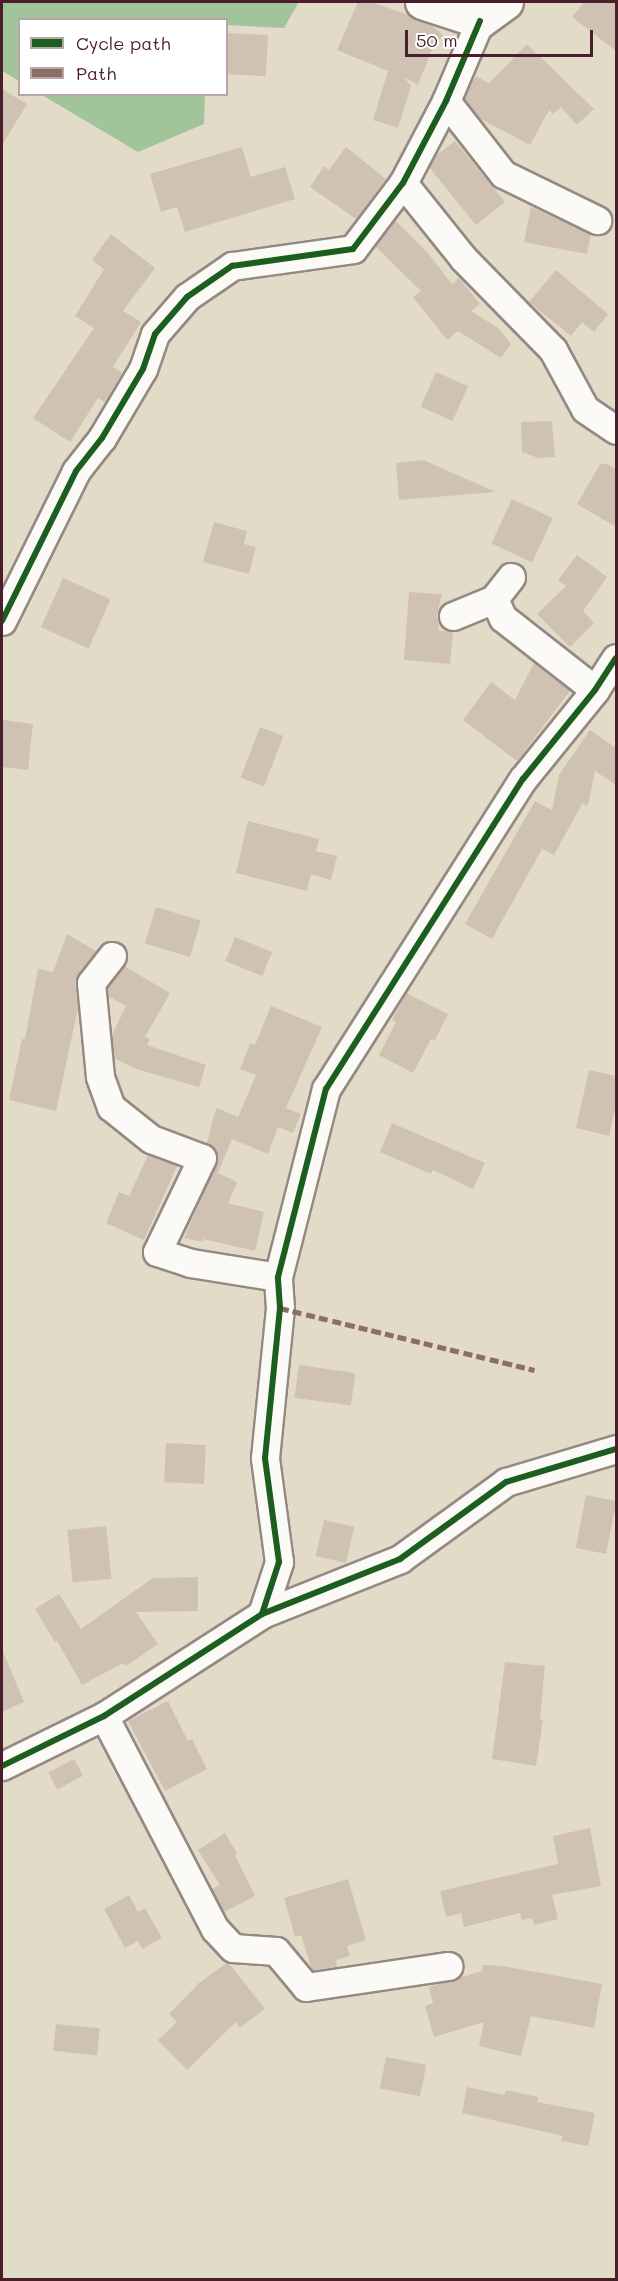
<!DOCTYPE html>
<style>
body{margin:0}
#map{position:relative;width:618px;height:2281px;overflow:hidden;background:#e2dbc8;font-family:Mali,sans-serif}
div>[style]{position:absolute}
.forest>*{inset:0;background:#a1c49b}
.building>*{inset:0;background:#d0c2b2;transform-origin:0 0}
.roads{filter:drop-shadow(2px 0 #958a83) drop-shadow(-2px 0 #958a83) drop-shadow(0 2px #958a83) drop-shadow(0 -2px #958a83)}
.minor>*{height:27px;margin:-13.5px;padding:0 13.5px;transform-origin:13.5px;border-radius:13.5px;background:#fbfaf7}
.tertiary>*{height:33px;margin:-16.5px;padding:0 16.5px;transform-origin:16.5px;border-radius:16.5px;background:#fbfaf7}
.quiet>*{height:4.5px;margin-top:-2.25px;transform-origin:0;background:repeating-linear-gradient(90deg,#8d6e63 0 9px,transparent 0 13.5px)}
.cycleway>*{height:6px;margin:-3px;padding:0 3px;transform-origin:3px;border-radius:3px;background:#1b5e20}
span{translate:-50% -50%;white-space:nowrap;text-align:center;line-height:1.15;-webkit-text-stroke:4.5px #fff;paint-order:stroke}
.frame{position:absolute;inset:0;border:3px solid #4a1f2b;pointer-events:none}
.legend{position:absolute;left:18px;top:18px;width:210px;height:78px;box-sizing:border-box;background:#fff;border:2px solid #b7a5aa;margin:0;padding:8px 10px;list-style:none;font-size:18px;color:#4a1f2b}
.legend li{display:flex;align-items:center;gap:12px;height:30px}
.legend b{width:30px;border:2px solid #b7a5aa}
.scale{position:absolute;left:405px;top:30px;width:188px;height:27px;box-sizing:border-box;border:3px solid #4a1f2b;border-top:0;padding-left:8px;font-size:18px;line-height:21px;white-space:nowrap;color:#4a1f2b;-webkit-text-stroke:4px #fff;paint-order:stroke}
</style>
<div id="map">
<div class="forest">
<i style="clip-path:polygon(2px 2px,299px 2px,284px 28px,227px 25px,226px 20px,20px 20px,19px 81px,2px 71px)"></i>
<i style="clip-path:polygon(42px 95px,205px 95px,204px 124px,138px 152px)"></i>
</div>
<div class="building">
<i style="clip-path:polygon(358px 2px,371px 2px,411px 16px,431px 25px,443px 35px,432px 49px,418px 85px,404px 77px,411px 86px,398px 128px,373px 120px,388px 71px,337px 50px)"></i>
<i style="clip-path:polygon(584px 2px,616px 2px,616px 51px,572px 17px)"></i>
<i style="left:226px;top:33px;width:42px;height:41px;rotate:3deg"></i>
<i style="clip-path:polygon(527px 44px,594px 109px,577px 125px,561px 107px,553px 114px,549px 110px,530px 145px,479px 118px,464px 99px,476px 76px,489px 83px)"></i>
<i style="clip-path:polygon(2px 89px,27px 104px,2px 145px)"></i>
<i style="clip-path:polygon(455px 141px,505px 202px,476px 225px,429px 167px,434px 157px)"></i>
<i style="clip-path:polygon(242px 147px,251px 177px,285px 167px,295px 199px,185px 232px,177px 207px,161px 212px,150px 174px)"></i>
<i style="clip-path:polygon(346px 147px,386px 179px,356px 219px,310px 187px,324px 166px,329px 170px)"></i>
<i style="clip-path:polygon(531px 207px,591px 234px,587px 254px,524px 242px)"></i>
<i style="clip-path:polygon(395px 220px,427px 252px,452px 284px,459px 278px,480px 304px,471px 311px,498px 328px,511px 344px,501px 358px,458px 331px,447px 340px,413px 297px,421px 291px,375px 246px)"></i>
<i style="clip-path:polygon(111px 234px,155px 268px,123px 311px,141px 322px,113px 367px,122px 373px,105px 402px,98px 398px,70px 442px,33px 418px,94px 328px,75px 316px,104px 269px,92px 260px)"></i>
<i style="clip-path:polygon(556px 270px,608px 314px,594px 332px,582px 322px,571px 336px,529px 302px)"></i>
<i style="left:436px;top:372px;width:35px;height:38px;rotate:24deg"></i>
<i style="clip-path:polygon(552px 421px,555px 457px,538px 458px,522px 452px,521px 422px)"></i>
<i style="clip-path:polygon(423px 460px,496px 492px,399px 500px,396px 463px)"></i>
<i style="clip-path:polygon(600px 464px,607px 464px,616px 469px,616px 527px,577px 504px)"></i>
<i style="left:512px;top:499px;width:45px;height:49px;rotate:25deg"></i>
<i style="clip-path:polygon(214px 522px,247px 531px,244px 544px,256px 547px,249px 574px,203px 562px)"></i>
<i style="clip-path:polygon(577px 555px,607px 577px,583px 611px,594px 623px,570px 647px,537px 614px,566px 586px,558px 580px)"></i>
<i style="left:63px;top:578px;width:52px;height:54px;rotate:24deg"></i>
<i style="clip-path:polygon(409px 592px,442px 594px,437px 615px,439px 631px,453px 632px,450px 664px,404px 660px)"></i>
<i style="clip-path:polygon(534px 663px,570px 691px,517px 761px,463px 720px,491px 682px,515px 700px)"></i>
<i style="clip-path:polygon(3px 720px,33px 724px,28px 770px,2px 767px)"></i>
<i style="left:260px;top:727px;width:25px;height:54px;rotate:21deg"></i>
<i style="clip-path:polygon(590px 730px,616px 748px,616px 785px,595px 771px,588px 805px,582px 804px,554px 855px,542px 849px,492px 939px,465px 924px,535px 801px,552px 810px,559px 775px)"></i>
<i style="clip-path:polygon(248px 821px,319px 839px,316px 851px,337px 856px,331px 880px,311px 874px,307px 891px,236px 873px)"></i>
<i style="left:156px;top:907px;width:47px;height:38px;rotate:17deg"></i>
<i style="clip-path:polygon(67px 934px,96px 951px,79px 973px,75px 984px,78px 1008px,56px 1111px,9px 1100px,22px 1039px,25px 1039px,38px 969px,53px 972px)"></i>
<i style="left:235px;top:937px;width:40px;height:26px;rotate:22deg"></i>
<i style="clip-path:polygon(124px 966px,170px 993px,145px 1037px,150px 1039px,147px 1045px,206px 1065px,199px 1087px,136px 1069px,114px 1058px,112px 1035px,126px 1006px,108px 996px,107px 988px)"></i>
<i style="clip-path:polygon(406px 993px,448px 1014px,435px 1040px,431px 1039px,413px 1073px,379px 1055px,396px 1022px,392px 1020px)"></i>
<i style="clip-path:polygon(271px 1006px,322px 1027px,286px 1108px,301px 1114px,293px 1133px,278px 1127px,268px 1154px,232px 1139px,218px 1173px,237px 1182px,228px 1203px,264px 1212px,255px 1251px,203px 1239px,203px 1242px,184px 1238px,216px 1164px,215px 1149px,207px 1143px,213px 1118px,217px 1108px,238px 1117px,256px 1075px,240px 1069px,250px 1043px,255px 1045px)"></i>
<i style="clip-path:polygon(589px 1070px,616px 1076px,616px 1104px,609px 1136px,576px 1128px)"></i>
<i style="clip-path:polygon(392px 1123px,485px 1163px,473px 1189px,433px 1170px,431px 1174px,380px 1152px)"></i>
<i style="clip-path:polygon(148px 1155px,177px 1166px,144px 1240px,106px 1223px,119px 1192px,129px 1196px)"></i>
<i style="left:299px;top:1365px;width:57px;height:33px;rotate:8deg"></i>
<i style="left:166px;top:1443px;width:40px;height:39px;rotate:3deg"></i>
<i style="left:586px;top:1495px;width:31px;height:54px;rotate:11deg"></i>
<i style="left:324px;top:1520px;width:31px;height:37px;rotate:13deg"></i>
<i style="left:106px;top:1526px;width:53px;height:39px;rotate:84deg"></i>
<i style="clip-path:polygon(198px 1577px,198px 1611px,136px 1612px,158px 1644px,126px 1666px,123px 1663px,82px 1685px,57px 1641px,55px 1642px,35px 1609px,59px 1594px,81px 1629px,153px 1578px)"></i>
<i style="clip-path:polygon(2px 1649px,24px 1702px,2px 1712px)"></i>
<i style="clip-path:polygon(505px 1662px,545px 1666px,540px 1719px,543px 1720px,536px 1766px,492px 1759px)"></i>
<i style="clip-path:polygon(168px 1701px,188px 1741px,192px 1739px,207px 1769px,165px 1791px,128px 1721px)"></i>
<i style="left:74px;top:1759px;width:19px;height:29px;rotate:62deg"></i>
<i style="clip-path:polygon(590px 1828px,601px 1886px,552px 1895px,558px 1919px,534px 1925px,532px 1918px,522px 1920px,520px 1913px,464px 1927px,461px 1913px,446px 1917px,440px 1891px,558px 1864px,553px 1836px)"></i>
<i style="clip-path:polygon(225px 1833px,237px 1854px,235px 1855px,255px 1896px,224px 1912px,212px 1889px,220px 1885px,198px 1850px)"></i>
<i style="clip-path:polygon(348px 1879px,366px 1940px,347px 1946px,350px 1956px,336px 1960px,337px 1967px,312px 1970px,301px 1935px,295px 1937px,284px 1898px)"></i>
<i style="clip-path:polygon(129px 1895px,138px 1912px,145px 1908px,162px 1938px,142px 1949px,138px 1941px,125px 1948px,104px 1909px)"></i>
<i style="clip-path:polygon(228px 1962px,265px 2009px,240px 2028px,236px 2022px,187px 2070px,158px 2040px,177px 2022px,169px 2014px,199px 1983px)"></i>
<i style="clip-path:polygon(482px 1965px,502px 1966px,602px 1984px,594px 2028px,531px 2016px,521px 2056px,479px 2046px,484px 2022px,434px 2037px,425px 2006px,433px 2003px,429px 1987px,482px 1971px)"></i>
<i style="left:56px;top:2024px;width:44px;height:27px;rotate:6deg"></i>
<i style="left:386px;top:2057px;width:41px;height:32px;rotate:11deg"></i>
<i style="clip-path:polygon(467px 2087px,504px 2095px,506px 2090px,538px 2097px,537px 2102px,595px 2113px,588px 2146px,561px 2141px,563px 2136px,462px 2113px)"></i>
</div>
<div class="roads">
<div class="minor">
<i style="left:446px;top:101px;width:93px;rotate:52deg"></i>
<i style="left:503px;top:174px;width:105px;rotate:26.1deg"></i>
<i style="left:403px;top:183px;width:96px;rotate:51.3deg"></i>
<i style="left:463px;top:258px;width:129px;rotate:45.6deg"></i>
<i style="left:553px;top:350px;width:67px;rotate:61.5deg"></i>
<i style="left:585px;top:409px;width:37px;rotate:34deg"></i>
<i style="left:511px;top:577px;width:28px;rotate:128deg"></i>
<i style="left:494px;top:599px;width:21px;rotate:65deg"></i>
<i style="left:503px;top:618px;width:117px;rotate:38deg"></i>
<i style="left:453px;top:616px;width:44px;rotate:-22.5deg"></i>
<i style="left:2px;top:621px;width:167px;rotate:-63.7deg"></i>
<i style="left:76px;top:471px;width:42px;rotate:-51.8deg"></i>
<i style="left:102px;top:438px;width:80px;rotate:-59.3deg"></i>
<i style="left:143px;top:369px;width:37px;rotate:-71deg"></i>
<i style="left:155px;top:334px;width:49px;rotate:-49.1deg"></i>
<i style="left:187px;top:297px;width:55px;rotate:-34.6deg"></i>
<i style="left:232px;top:266px;width:122px;rotate:-8deg"></i>
<i style="left:353px;top:249px;width:83px;rotate:-52.9deg"></i>
<i style="left:403px;top:183px;width:93px;rotate:-62.3deg"></i>
<i style="left:446px;top:101px;width:87px;rotate:-67deg"></i>
<i style="left:112px;top:956px;width:34px;rotate:128deg"></i>
<i style="left:91px;top:983px;width:94px;rotate:84.5deg"></i>
<i style="left:100px;top:1077px;width:32px;rotate:70deg"></i>
<i style="left:111px;top:1107px;width:51px;rotate:38.7deg"></i>
<i style="left:151px;top:1139px;width:54px;rotate:20.4deg"></i>
<i style="left:202px;top:1158px;width:104px;rotate:115.6deg"></i>
<i style="left:157px;top:1252px;width:36px;rotate:18deg"></i>
<i style="left:191px;top:1263px;width:88px;rotate:9.1deg"></i>
<i style="left:262px;top:1614px;width:55px;rotate:-71.9deg"></i>
<i style="left:279px;top:1562px;width:105px;rotate:-97.7deg"></i>
<i style="left:265px;top:1458px;width:151px;rotate:-84.3deg"></i>
<i style="left:280px;top:1308px;width:31px;rotate:-94deg"></i>
<i style="left:278px;top:1277px;width:194px;rotate:-75.7deg"></i>
<i style="left:326px;top:1089px;width:367px;rotate:-57.6deg"></i>
<i style="left:523px;top:779px;width:114px;rotate:-51deg"></i>
<i style="left:595px;top:690px;width:38px;rotate:-57deg"></i>
<i style="left:104px;top:1716px;width:240px;rotate:62.5deg"></i>
<i style="left:215px;top:1929px;width:26px;rotate:47deg"></i>
<i style="left:233px;top:1948px;width:43px;rotate:4deg"></i>
<i style="left:276px;top:1951px;width:47px;rotate:50.2deg"></i>
<i style="left:306px;top:1987px;width:144px;rotate:-8.4deg"></i>
<i style="left:2px;top:1766px;width:114px;rotate:-26.1deg"></i>
<i style="left:104px;top:1716px;width:188px;rotate:-32.8deg"></i>
<i style="left:262px;top:1614px;width:149px;rotate:-21.7deg"></i>
<i style="left:400px;top:1559px;width:131px;rotate:-36deg"></i>
<i style="left:506px;top:1482px;width:115px;rotate:-16.7deg"></i>
</div>
<div class="tertiary">
<i style="left:422px;top:2px;width:61px;rotate:18.1deg"></i>
<i style="left:480px;top:21px;width:32px;rotate:-36deg"></i>
</div>
</div>
<div class="quiet">
<i style="left:280px;top:1308px;width:262px;rotate:13.7deg"></i>
</div>
<div class="cycleway">
<i style="left:2px;top:621px;width:167px;rotate:-63.7deg"></i>
<i style="left:76px;top:471px;width:42px;rotate:-51.8deg"></i>
<i style="left:102px;top:438px;width:80px;rotate:-59.3deg"></i>
<i style="left:143px;top:369px;width:37px;rotate:-71deg"></i>
<i style="left:155px;top:334px;width:49px;rotate:-49.1deg"></i>
<i style="left:187px;top:297px;width:55px;rotate:-34.6deg"></i>
<i style="left:232px;top:266px;width:122px;rotate:-8deg"></i>
<i style="left:353px;top:249px;width:83px;rotate:-52.9deg"></i>
<i style="left:403px;top:183px;width:93px;rotate:-62.3deg"></i>
<i style="left:446px;top:101px;width:87px;rotate:-67deg"></i>
<i style="left:262px;top:1614px;width:55px;rotate:-71.9deg"></i>
<i style="left:279px;top:1562px;width:105px;rotate:-97.7deg"></i>
<i style="left:265px;top:1458px;width:151px;rotate:-84.3deg"></i>
<i style="left:280px;top:1308px;width:31px;rotate:-94deg"></i>
<i style="left:278px;top:1277px;width:194px;rotate:-75.7deg"></i>
<i style="left:326px;top:1089px;width:367px;rotate:-57.6deg"></i>
<i style="left:523px;top:779px;width:114px;rotate:-51deg"></i>
<i style="left:595px;top:690px;width:38px;rotate:-57deg"></i>
<i style="left:2px;top:1766px;width:114px;rotate:-26.1deg"></i>
<i style="left:104px;top:1716px;width:188px;rotate:-32.8deg"></i>
<i style="left:262px;top:1614px;width:149px;rotate:-21.7deg"></i>
<i style="left:400px;top:1559px;width:131px;rotate:-36deg"></i>
<i style="left:506px;top:1482px;width:115px;rotate:-16.7deg"></i>
</div>
<div class="frame"></div>
<ul class="legend">
<li><b style="height:8px;background:#1b5e20"></b>Cycle path</li>
<li><b style="height:8px;background:#8d6e63"></b>Path</li>
</ul>
<div class="scale">50 m</div>
</div>
